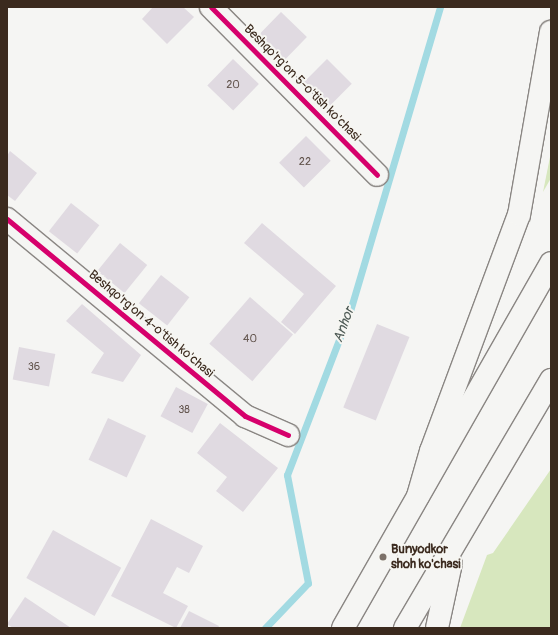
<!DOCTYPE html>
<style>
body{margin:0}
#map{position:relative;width:558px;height:635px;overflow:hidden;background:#f5f5f3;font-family:Pangolin,sans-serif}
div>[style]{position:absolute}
.green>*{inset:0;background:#d7e7be}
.stream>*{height:7px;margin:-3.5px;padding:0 3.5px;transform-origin:3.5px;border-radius:3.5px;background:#a2dae2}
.building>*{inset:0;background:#e0dae1;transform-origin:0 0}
.roads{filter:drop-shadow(1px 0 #8a8683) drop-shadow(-1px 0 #8a8683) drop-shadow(0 1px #8a8683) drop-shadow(0 -1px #8a8683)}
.minor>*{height:22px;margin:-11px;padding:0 11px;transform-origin:11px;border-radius:11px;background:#f5f5f3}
.highway>*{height:22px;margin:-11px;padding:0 11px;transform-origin:11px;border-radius:11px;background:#f5f5f3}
.cycleway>*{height:5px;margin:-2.5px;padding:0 2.5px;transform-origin:2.5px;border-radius:2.5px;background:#d6006c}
.dots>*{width:11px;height:11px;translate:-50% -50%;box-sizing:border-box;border:2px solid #f6f6f2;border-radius:50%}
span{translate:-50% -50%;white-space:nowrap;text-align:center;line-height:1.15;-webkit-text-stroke:4px #f6f6f2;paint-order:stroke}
.number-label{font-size:11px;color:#64564f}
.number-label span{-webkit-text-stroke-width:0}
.street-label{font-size:13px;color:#3b2a1e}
.poi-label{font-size:13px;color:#3b2a1e;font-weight:700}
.left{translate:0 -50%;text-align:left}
.water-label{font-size:14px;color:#4f5b56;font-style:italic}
.frame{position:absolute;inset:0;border:8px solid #3b2a1e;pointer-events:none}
</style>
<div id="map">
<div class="green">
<i style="clip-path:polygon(551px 152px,551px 178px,543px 192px)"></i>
<i style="clip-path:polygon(551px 469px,551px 628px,460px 628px,487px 555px,493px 553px)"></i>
</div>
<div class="stream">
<i style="left:265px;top:628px;width:62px;rotate:-46.3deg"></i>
<i style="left:308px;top:583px;width:110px;rotate:-101deg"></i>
<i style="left:287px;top:475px;width:176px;rotate:-69deg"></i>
<i style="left:350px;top:311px;width:317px;rotate:-73.5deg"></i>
</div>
<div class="building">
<i style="clip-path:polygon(153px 7px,183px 7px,194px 17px,167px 44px,142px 19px)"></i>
<i style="left:281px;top:12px;width:36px;height:37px;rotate:44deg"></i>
<i style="left:233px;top:59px;width:36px;height:37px;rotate:44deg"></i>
<i style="left:327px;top:59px;width:35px;height:37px;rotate:45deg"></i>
<i style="left:306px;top:136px;width:35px;height:38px;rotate:45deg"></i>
<i style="clip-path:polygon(10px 151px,37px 173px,15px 201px,7px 195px,7px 156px)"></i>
<i style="left:71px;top:203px;width:36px;height:36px;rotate:38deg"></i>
<i style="clip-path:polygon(262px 223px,336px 286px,295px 334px,281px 322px,304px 294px,244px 243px)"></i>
<i style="left:120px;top:243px;width:35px;height:36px;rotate:39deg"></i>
<i style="left:161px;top:275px;width:36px;height:36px;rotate:38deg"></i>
<i style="left:250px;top:297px;width:57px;height:62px;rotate:41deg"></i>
<i style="clip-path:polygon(82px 304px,141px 355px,123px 382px,91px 373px,104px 353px,66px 321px)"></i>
<i style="left:377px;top:324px;width:35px;height:90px;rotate:22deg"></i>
<i style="left:19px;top:347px;width:37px;height:33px;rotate:11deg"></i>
<i style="left:176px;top:387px;width:36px;height:33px;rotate:28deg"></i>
<i style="left:108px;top:418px;width:42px;height:46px;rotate:25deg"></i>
<i style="clip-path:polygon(220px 423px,278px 468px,243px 512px,216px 491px,227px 477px,197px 453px)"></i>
<i style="clip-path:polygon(151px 519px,203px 546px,189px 573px,177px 567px,163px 593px,188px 606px,176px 628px,111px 596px)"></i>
<i style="left:53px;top:530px;width:78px;height:55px;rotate:29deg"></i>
<i style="clip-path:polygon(25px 597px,71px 628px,13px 628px,7px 624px)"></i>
<i style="clip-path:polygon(189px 611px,219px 626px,218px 628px,180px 628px)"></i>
</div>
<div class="roads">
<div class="minor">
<i style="left:211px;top:7px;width:236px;rotate:45.3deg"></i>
<i style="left:7px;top:219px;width:309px;rotate:39.6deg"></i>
<i style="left:245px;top:416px;width:47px;rotate:23.8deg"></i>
</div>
<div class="highway">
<i style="left:418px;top:496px;width:47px;rotate:-73.9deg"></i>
<i style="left:431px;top:451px;width:252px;rotate:-69.6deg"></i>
<i style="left:519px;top:215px;width:186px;rotate:-80.1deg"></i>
<i style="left:343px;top:628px;width:420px;rotate:-60.3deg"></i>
<i style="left:405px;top:628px;width:288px;rotate:-59.5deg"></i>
<i style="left:437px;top:628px;width:66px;rotate:-77.8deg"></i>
</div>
</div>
<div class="cycleway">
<i style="left:211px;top:7px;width:236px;rotate:45.3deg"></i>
<i style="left:7px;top:219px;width:309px;rotate:39.6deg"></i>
<i style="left:245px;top:416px;width:47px;rotate:23.8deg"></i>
</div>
<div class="dots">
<i style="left:383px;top:557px;background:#7c7169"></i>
</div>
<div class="number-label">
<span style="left:233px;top:85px">20</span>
<span style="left:305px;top:162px">22</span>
<span style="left:250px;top:339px">40</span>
<span style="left:34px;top:367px">36</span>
<span style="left:184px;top:410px">38</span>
</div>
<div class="street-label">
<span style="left:302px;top:83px;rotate:45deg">Beshqo'rg'on 5-o'tish ko'chasi</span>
<span style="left:151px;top:324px;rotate:40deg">Beshqo'rg'on 4-o'tish ko'chasi</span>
</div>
<div class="poi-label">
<span class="left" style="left:391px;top:557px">Bunyodkor<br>shoh ko'chasi</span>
</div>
<div class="water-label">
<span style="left:344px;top:325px;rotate:-70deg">Anhor</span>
</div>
<div class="frame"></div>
</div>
